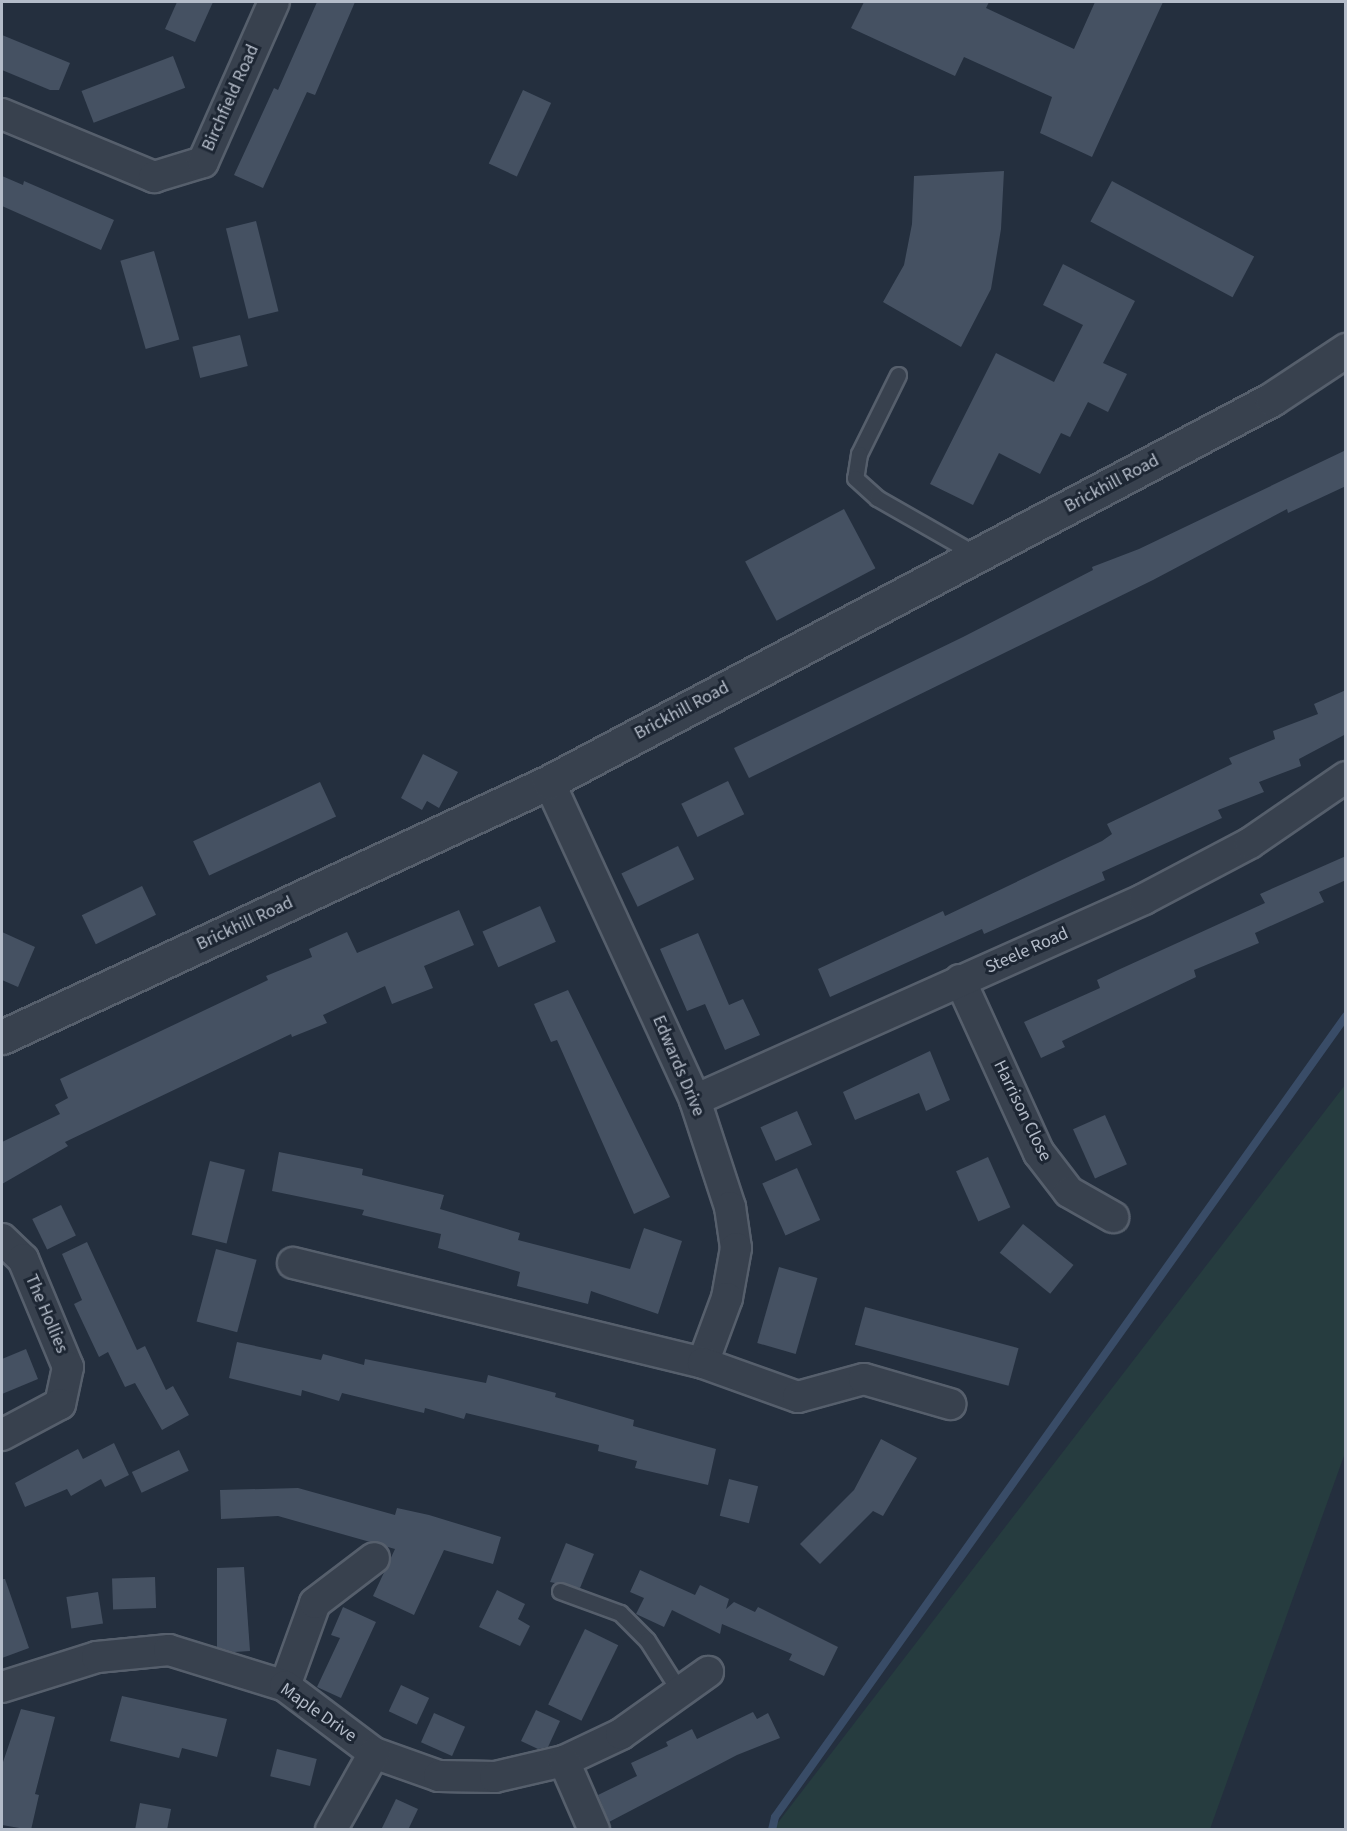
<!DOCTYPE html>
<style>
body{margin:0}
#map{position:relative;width:1347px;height:1831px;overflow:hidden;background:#242f3e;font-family:"Source Sans 3",sans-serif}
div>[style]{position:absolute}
.green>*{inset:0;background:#263c3f}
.stream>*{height:8px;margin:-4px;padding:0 4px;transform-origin:4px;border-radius:4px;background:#394c67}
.building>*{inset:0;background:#455162;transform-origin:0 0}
.roads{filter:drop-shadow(2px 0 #565f6c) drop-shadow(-2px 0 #565f6c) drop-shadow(0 2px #565f6c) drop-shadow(0 -2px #565f6c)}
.service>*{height:15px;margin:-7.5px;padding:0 7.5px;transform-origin:7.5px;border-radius:7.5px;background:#38414e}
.minor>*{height:30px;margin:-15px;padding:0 15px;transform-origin:15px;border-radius:15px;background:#38414e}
.tertiary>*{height:33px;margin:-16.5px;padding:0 16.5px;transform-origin:16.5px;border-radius:16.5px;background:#38414e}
span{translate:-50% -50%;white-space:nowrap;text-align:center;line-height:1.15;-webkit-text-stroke:6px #1d2633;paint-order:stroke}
.street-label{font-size:18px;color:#b4bcc9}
.frame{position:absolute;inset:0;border:3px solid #b4bcc9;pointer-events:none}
</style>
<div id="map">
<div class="green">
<i style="clip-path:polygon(1345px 1085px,1345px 1453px,1210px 1829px,773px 1829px)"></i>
</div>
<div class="stream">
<i style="left:772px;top:1830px;width:13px;rotate:-77deg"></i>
<i style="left:775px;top:1817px;width:984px;rotate:-54.52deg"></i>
</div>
<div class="building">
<i style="clip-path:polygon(177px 2px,213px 2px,195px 42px,165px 29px)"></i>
<i style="clip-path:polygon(317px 2px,355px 2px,315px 95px,307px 92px,263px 188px,234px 175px,274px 88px,278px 90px)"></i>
<i style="clip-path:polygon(864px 2px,989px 2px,986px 8px,1074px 49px,1095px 2px,1163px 2px,1092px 157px,1040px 133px,1052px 97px,964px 57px,955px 76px,851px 28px)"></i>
<i style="clip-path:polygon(2px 35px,70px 63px,59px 90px,50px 90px,2px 70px)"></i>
<i style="left:173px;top:56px;width:34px;height:98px;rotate:69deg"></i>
<i style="left:523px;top:90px;width:31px;height:81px;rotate:25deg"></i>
<i style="clip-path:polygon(1004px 171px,1001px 229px,991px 289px,961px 347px,883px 302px,904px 265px,912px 224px,914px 176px)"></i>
<i style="clip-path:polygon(2px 176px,23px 185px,24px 181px,114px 220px,101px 250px,2px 206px)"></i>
<i style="left:1112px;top:181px;width:161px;height:46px;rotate:28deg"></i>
<i style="left:256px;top:221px;width:93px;height:31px;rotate:76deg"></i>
<i style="left:154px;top:251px;width:92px;height:35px;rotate:74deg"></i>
<i style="clip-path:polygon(1063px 264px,1135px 301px,1103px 363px,1127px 374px,1108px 412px,1088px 402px,1070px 437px,1061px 433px,1040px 474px,999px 453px,973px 505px,930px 484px,996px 353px,1054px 382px,1083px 325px,1043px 305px)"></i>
<i style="left:240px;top:335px;width:32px;height:49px;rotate:76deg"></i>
<i style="clip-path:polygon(1346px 450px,1346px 486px,1288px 513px,1287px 509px,1153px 580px,749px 778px,734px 748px,963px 637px,1093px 570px,1092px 567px,1139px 549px)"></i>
<i style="left:844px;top:509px;width:67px;height:112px;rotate:62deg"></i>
<i style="clip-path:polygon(1346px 690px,1346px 734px,1299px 759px,1301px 766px,1259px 782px,1264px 792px,1218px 810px,1222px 818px,1102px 872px,1105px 880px,984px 934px,982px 929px,830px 997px,818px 969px,943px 911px,945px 916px,1102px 841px,1112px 834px,1107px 824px,1232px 764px,1229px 758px,1275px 739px,1273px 731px,1318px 714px,1314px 704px)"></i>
<i style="clip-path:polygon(423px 754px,458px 772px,439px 808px,427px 801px,422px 810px,401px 798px)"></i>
<i style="left:728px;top:781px;width:37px;height:52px;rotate:64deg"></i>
<i style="left:320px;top:782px;width:38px;height:140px;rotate:65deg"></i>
<i style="left:678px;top:846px;width:37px;height:63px;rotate:64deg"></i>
<i style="clip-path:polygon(1346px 856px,1346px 880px,1319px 892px,1324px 902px,1255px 933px,1259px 943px,1194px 970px,1196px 977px,1062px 1041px,1065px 1047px,1041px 1058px,1024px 1022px,1100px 988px,1097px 980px,1118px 970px,1265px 903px,1260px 894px)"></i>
<i style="left:142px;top:886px;width:32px;height:67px;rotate:64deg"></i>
<i style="left:540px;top:906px;width:39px;height:63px;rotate:66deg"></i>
<i style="clip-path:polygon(459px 910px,474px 945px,424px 966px,433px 988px,392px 1004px,385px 986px,323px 1015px,327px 1023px,292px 1037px,291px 1034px,65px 1142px,68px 1146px,2px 1184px,2px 1142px,60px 1114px,55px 1105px,68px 1098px,60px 1079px,268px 980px,266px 976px,312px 957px,309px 949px,347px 932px,357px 953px)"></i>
<i style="clip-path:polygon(2px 932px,35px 947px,18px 987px,2px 980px)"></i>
<i style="clip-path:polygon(698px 933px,729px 1005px,743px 999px,760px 1035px,725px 1050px,705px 1004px,687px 1011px,660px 949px)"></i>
<i style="clip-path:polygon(568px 990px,670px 1197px,634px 1214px,557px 1040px,551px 1042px,534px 1004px)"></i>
<i style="clip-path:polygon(930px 1051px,950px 1100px,926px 1111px,919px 1093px,855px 1120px,843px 1092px)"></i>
<i style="left:797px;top:1111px;width:37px;height:40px;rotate:66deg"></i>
<i style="left:1105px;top:1115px;width:54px;height:35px;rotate:66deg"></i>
<i style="clip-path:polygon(279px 1152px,363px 1169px,362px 1175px,444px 1195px,440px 1209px,520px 1233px,518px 1240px,630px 1269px,644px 1228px,682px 1241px,658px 1314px,591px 1291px,588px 1304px,517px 1286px,520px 1272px,438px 1248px,441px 1234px,362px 1215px,364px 1210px,272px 1191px)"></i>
<i style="left:988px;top:1157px;width:55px;height:35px;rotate:66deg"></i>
<i style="left:210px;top:1161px;width:36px;height:76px;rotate:14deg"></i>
<i style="left:797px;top:1168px;width:57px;height:38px;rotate:66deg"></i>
<i style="left:61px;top:1205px;width:34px;height:32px;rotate:64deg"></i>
<i style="left:1023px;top:1224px;width:65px;height:37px;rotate:39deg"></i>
<i style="clip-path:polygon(87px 1242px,137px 1350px,145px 1346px,166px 1390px,173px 1386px,189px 1415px,162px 1430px,135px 1383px,125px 1387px,108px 1352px,99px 1357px,74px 1304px,82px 1300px,62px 1254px)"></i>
<i style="left:216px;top:1249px;width:42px;height:75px;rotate:15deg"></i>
<i style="left:779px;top:1267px;width:40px;height:79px;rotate:16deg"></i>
<i style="left:865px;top:1307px;width:159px;height:39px;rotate:15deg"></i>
<i style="clip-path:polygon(237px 1342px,321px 1360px,323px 1354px,364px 1365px,365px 1359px,486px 1383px,488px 1375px,556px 1393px,555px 1397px,634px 1420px,633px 1426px,716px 1449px,708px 1485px,635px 1468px,637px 1461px,598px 1451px,599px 1445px,466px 1413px,464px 1419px,425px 1408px,424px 1413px,342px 1393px,339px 1401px,302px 1390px,301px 1396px,229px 1378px)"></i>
<i style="clip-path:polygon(26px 1349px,38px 1379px,2px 1394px,2px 1359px)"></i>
<i style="clip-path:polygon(881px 1439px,917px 1458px,883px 1516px,873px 1511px,820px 1564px,800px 1544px,854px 1490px)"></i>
<i style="clip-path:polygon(114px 1443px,129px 1475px,105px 1487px,101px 1479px,71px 1496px,67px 1489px,25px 1507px,15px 1483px,78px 1449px,83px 1459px)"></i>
<i style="left:179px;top:1450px;width:23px;height:52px;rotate:65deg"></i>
<i style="left:729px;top:1479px;width:30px;height:38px;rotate:14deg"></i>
<i style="clip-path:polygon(298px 1488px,395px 1515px,397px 1508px,429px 1515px,501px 1537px,493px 1564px,444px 1550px,414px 1615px,373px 1596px,395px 1549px,278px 1516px,221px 1519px,220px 1490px)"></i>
<i style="clip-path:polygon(566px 1543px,594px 1554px,580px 1588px,550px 1582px)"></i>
<i style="clip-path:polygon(244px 1567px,250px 1651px,234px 1652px,217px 1647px,217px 1568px)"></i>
<i style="clip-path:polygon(640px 1570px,695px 1595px,700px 1585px,729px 1599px,726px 1609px,734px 1602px,755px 1612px,758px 1607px,838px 1647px,824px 1676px,789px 1660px,792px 1654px,722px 1624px,720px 1634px,672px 1610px,664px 1627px,636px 1614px,644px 1598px,630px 1592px)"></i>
<i style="left:155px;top:1577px;width:31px;height:43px;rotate:88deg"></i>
<i style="clip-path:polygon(2px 1579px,5px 1579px,29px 1648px,2px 1658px)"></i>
<i style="clip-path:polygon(497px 1590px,525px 1604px,518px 1619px,530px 1626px,520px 1646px,479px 1627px)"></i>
<i style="left:98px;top:1592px;width:32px;height:32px;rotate:81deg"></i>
<i style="clip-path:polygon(343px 1607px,376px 1622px,341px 1698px,317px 1687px,340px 1638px,331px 1635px)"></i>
<i style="left:585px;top:1629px;width:37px;height:84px;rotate:26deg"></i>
<i style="left:401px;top:1685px;width:31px;height:29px;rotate:25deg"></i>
<i style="clip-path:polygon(122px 1696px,227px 1719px,217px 1757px,182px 1748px,179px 1758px,110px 1741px)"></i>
<i style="clip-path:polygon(21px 1709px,55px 1717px,35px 1794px,39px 1795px,31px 1830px,2px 1825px,2px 1765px)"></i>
<i style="clip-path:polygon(536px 1710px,560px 1721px,548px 1747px,538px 1749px,521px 1741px)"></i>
<i style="clip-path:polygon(753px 1712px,757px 1719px,768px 1713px,780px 1738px,737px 1755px,609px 1822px,598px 1795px,637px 1776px,631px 1763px,668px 1746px,666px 1742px,692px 1729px,697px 1739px)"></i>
<i style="left:434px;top:1713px;width:34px;height:32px;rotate:24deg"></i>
<i style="left:277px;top:1749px;width:41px;height:28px;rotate:14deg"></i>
<i style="clip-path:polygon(396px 1799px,418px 1809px,408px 1830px,381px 1830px)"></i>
<i style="clip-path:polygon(140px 1803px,171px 1809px,167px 1830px,135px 1830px)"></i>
</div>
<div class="roads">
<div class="service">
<i style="left:898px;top:375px;width:88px;rotate:116.3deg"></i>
<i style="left:859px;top:454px;width:24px;rotate:99deg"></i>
<i style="left:855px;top:478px;width:30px;rotate:42deg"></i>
<i style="left:877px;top:498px;width:115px;rotate:29.7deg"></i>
<i style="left:560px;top:1591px;width:64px;rotate:20.1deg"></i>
<i style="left:620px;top:1613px;width:38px;rotate:45deg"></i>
<i style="left:647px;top:1640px;width:62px;rotate:57.6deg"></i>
</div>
<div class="minor">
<i style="left:2px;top:114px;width:165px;rotate:22.5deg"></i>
<i style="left:154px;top:177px;width:51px;rotate:-17deg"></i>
<i style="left:203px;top:162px;width:175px;rotate:-66.1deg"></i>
<i style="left:549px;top:782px;width:350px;rotate:65.3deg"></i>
<i style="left:695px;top:1100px;width:113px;rotate:71.9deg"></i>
<i style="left:730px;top:1207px;width:41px;rotate:81.7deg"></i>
<i style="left:736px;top:1248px;width:51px;rotate:100.2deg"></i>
<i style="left:727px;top:1298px;width:69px;rotate:110.3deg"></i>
<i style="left:960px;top:980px;width:190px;rotate:65.5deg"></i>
<i style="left:1039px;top:1153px;width:49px;rotate:52.4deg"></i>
<i style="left:1069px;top:1192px;width:51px;rotate:29.6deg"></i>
<i style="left:695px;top:1100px;width:492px;rotate:-24.1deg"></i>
<i style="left:1144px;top:899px;width:120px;rotate:-27.8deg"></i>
<i style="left:1250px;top:843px;width:116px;rotate:-34.5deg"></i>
<i style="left:2px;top:1239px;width:29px;rotate:44deg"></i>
<i style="left:23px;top:1259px;width:117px;rotate:67.4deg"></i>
<i style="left:68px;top:1367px;width:38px;rotate:102deg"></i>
<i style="left:60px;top:1404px;width:66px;rotate:151.9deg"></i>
<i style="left:293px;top:1263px;width:422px;rotate:13.7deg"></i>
<i style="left:703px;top:1363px;width:101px;rotate:19.7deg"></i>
<i style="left:798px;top:1397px;width:68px;rotate:-15.3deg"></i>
<i style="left:864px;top:1379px;width:90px;rotate:16.2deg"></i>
<i style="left:285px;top:1686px;width:88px;rotate:-70.1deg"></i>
<i style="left:315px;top:1603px;width:74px;rotate:-37.3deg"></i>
<i style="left:2px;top:1687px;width:100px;rotate:-17.5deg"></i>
<i style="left:97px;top:1657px;width:72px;rotate:-5.6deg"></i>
<i style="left:169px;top:1650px;width:121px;rotate:17.2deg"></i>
<i style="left:285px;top:1686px;width:111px;rotate:37deg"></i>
<i style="left:374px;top:1753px;width:69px;rotate:19.5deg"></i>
<i style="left:439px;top:1776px;width:56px;rotate:1deg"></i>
<i style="left:495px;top:1777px;width:71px;rotate:-13.1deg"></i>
<i style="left:564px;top:1761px;width:63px;rotate:-25.3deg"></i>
<i style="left:621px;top:1734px;width:107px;rotate:-35.5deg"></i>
<i style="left:564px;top:1761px;width:75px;rotate:66.5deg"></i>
<i style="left:331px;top:1830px;width:88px;rotate:-60.8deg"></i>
</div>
<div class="tertiary">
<i style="left:2px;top:1037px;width:604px;rotate:-24.99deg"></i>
<i style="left:549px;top:782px;width:818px;rotate:-27.91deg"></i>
<i style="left:1272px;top:399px;width:89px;rotate:-33.5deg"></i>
</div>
</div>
<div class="street-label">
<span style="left:231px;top:98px;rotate:-66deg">Birchfield Road</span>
<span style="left:1112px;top:484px;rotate:-28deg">Brickhill Road</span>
<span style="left:682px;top:711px;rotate:-28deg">Brickhill Road</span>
<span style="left:245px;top:924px;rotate:-25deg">Brickhill Road</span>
<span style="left:1027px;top:951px;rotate:-24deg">Steele Road</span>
<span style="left:678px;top:1066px;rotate:67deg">Edwards Drive</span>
<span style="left:1022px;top:1111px;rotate:64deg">Harrison Close</span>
<span style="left:46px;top:1314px;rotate:67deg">The Hollies</span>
<span style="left:318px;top:1713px;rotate:35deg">Maple Drive</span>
</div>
<div class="frame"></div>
</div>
